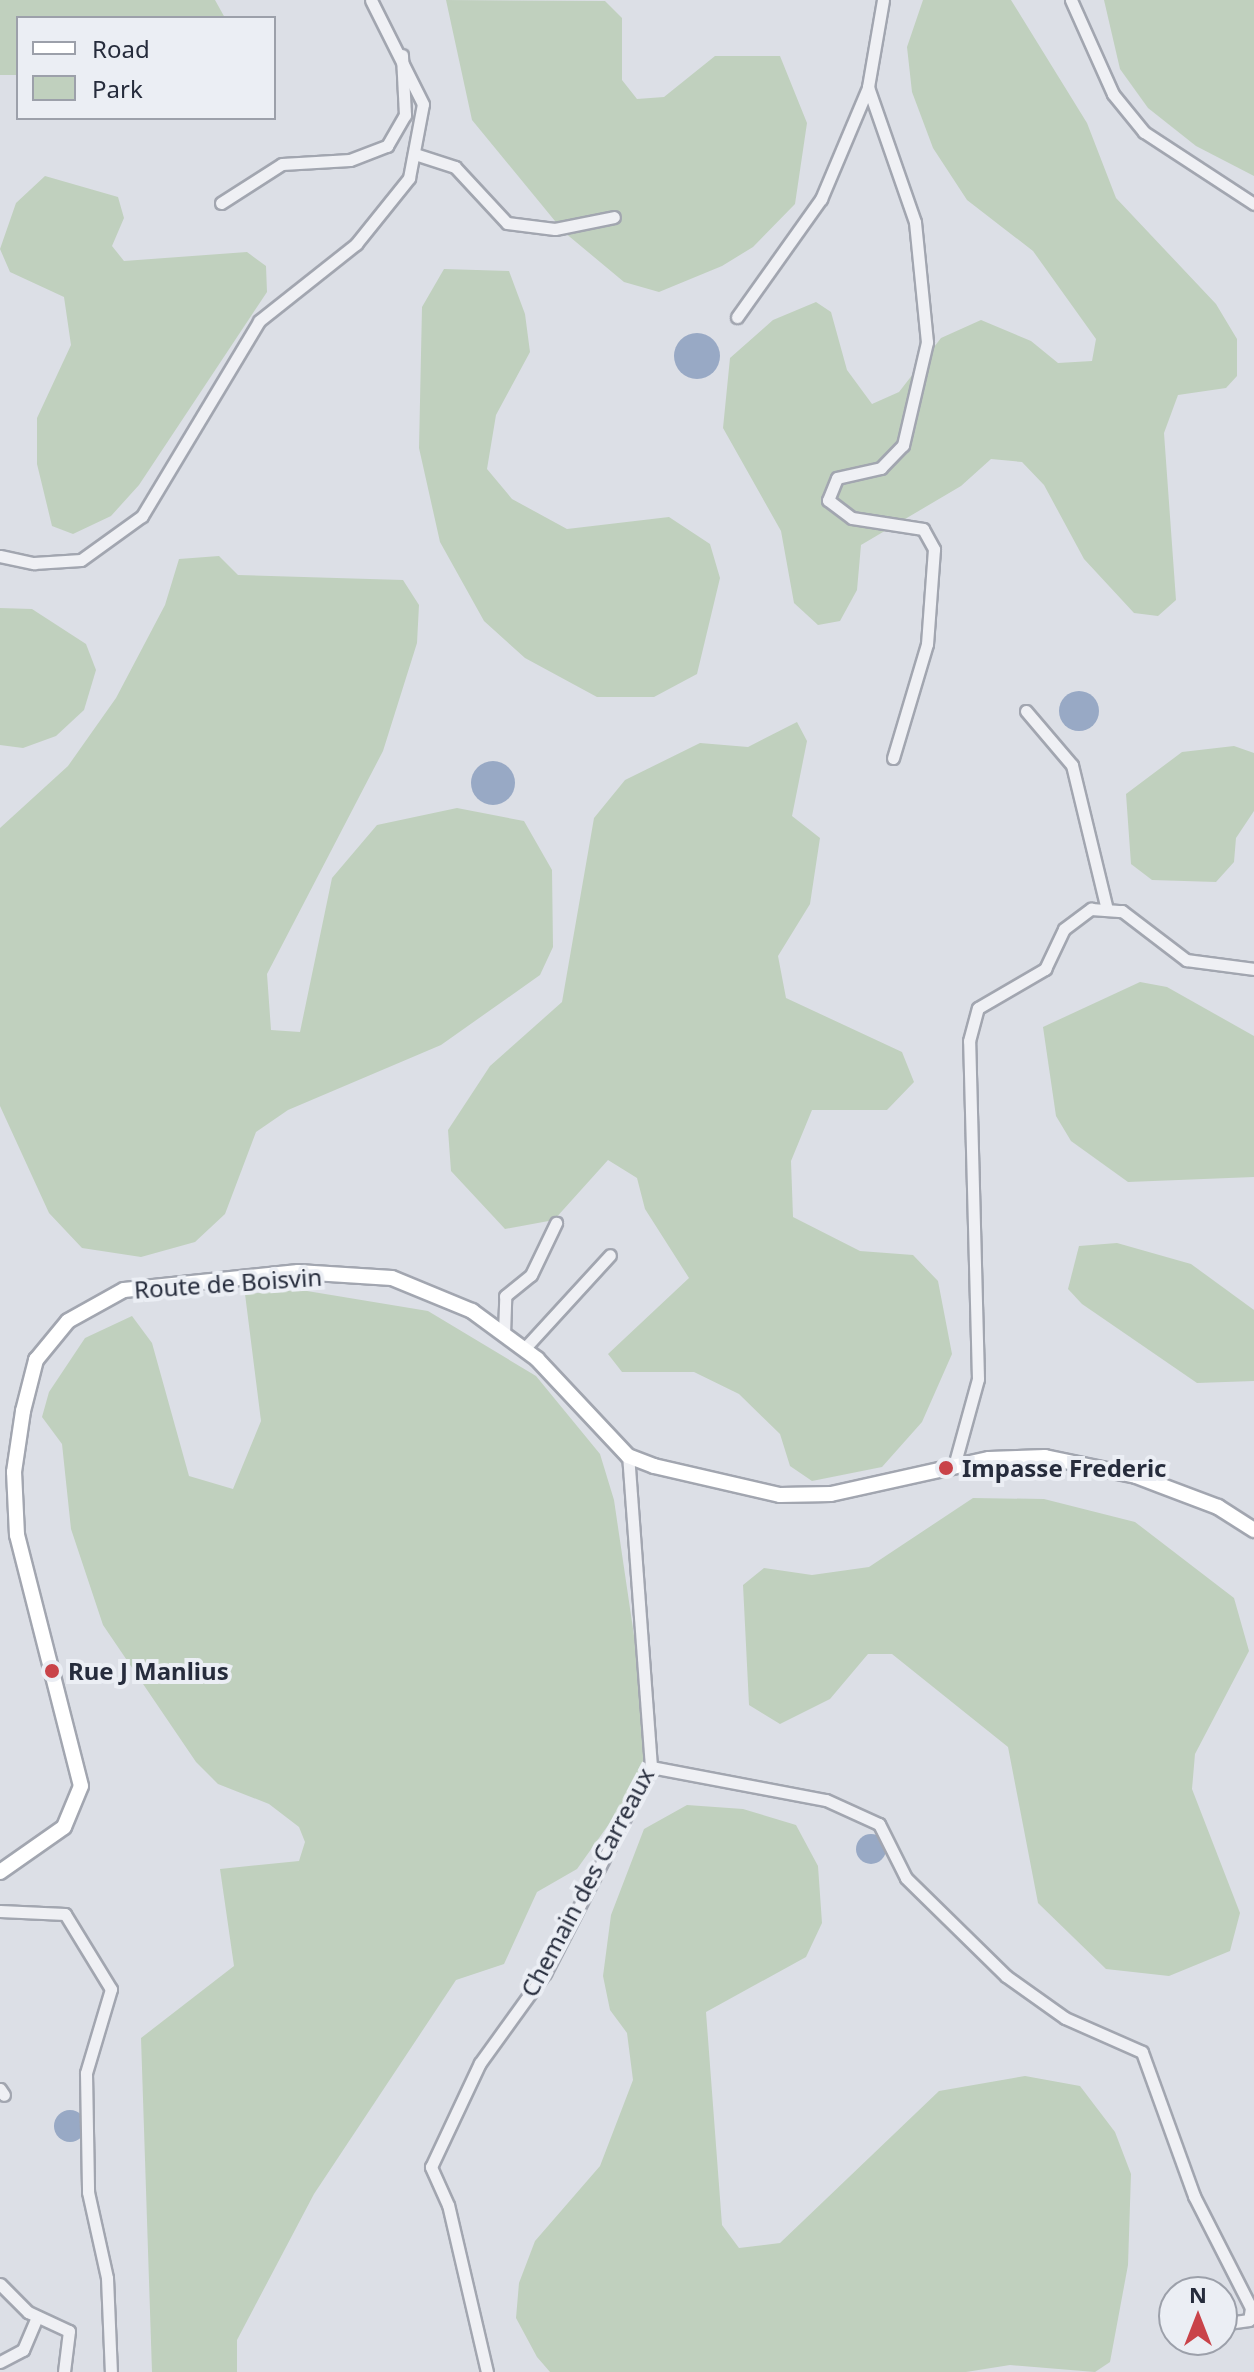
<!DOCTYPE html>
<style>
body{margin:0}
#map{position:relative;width:1254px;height:2372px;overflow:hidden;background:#dcdfe6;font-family:"Noto Sans",sans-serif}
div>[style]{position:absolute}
.green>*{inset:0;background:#c0d0be}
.water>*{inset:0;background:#98a9c5}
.round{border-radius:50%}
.roads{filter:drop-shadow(2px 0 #a2a6b0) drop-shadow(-2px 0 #a2a6b0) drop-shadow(0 2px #a2a6b0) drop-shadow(0 -2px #a2a6b0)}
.minor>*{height:11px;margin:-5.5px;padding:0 5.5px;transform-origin:5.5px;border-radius:5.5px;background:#eff0f4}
.major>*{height:14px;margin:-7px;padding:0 7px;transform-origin:7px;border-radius:7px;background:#fff}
.dots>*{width:22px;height:22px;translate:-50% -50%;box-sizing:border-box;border:4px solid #ebeef4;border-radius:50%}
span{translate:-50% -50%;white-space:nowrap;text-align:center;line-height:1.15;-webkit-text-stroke:8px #ebeef4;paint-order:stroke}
.street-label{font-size:24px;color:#262c3c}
.poi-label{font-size:24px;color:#262c3c;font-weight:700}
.left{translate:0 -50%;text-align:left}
.legend{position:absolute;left:16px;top:16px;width:260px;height:104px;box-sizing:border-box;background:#ebeef4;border:2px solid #9ca0aa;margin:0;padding:10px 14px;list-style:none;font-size:24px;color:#262c3c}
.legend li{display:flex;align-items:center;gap:16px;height:40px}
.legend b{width:40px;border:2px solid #9ca0aa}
.north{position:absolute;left:1158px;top:2276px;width:80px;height:80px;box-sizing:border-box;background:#ebeef4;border:2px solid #9ca0aa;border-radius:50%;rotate:0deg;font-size:22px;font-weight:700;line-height:32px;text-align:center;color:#262c3c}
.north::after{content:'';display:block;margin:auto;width:28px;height:36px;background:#c94349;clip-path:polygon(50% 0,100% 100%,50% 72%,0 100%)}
</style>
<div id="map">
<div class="green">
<i style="clip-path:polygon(0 0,215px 0,225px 18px,18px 18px,18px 75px,0 75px)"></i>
<i style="clip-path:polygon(446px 0,605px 1px,622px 18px,622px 80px,637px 99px,664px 97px,715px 56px,780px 56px,807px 123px,795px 204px,753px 247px,722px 266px,659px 292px,624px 282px,564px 232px,472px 120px)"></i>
<i style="clip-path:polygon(923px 0,1011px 0,1087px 123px,1116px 198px,1216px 304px,1237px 339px,1237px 376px,1226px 388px,1178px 395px,1164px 433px,1176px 600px,1158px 616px,1134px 613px,1084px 559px,1044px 485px,1022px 462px,991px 459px,961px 486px,861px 545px,857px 590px,840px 621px,818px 625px,794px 603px,781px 531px,723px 428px,730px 358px,773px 320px,816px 302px,831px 312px,847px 370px,872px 404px,899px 392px,941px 338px,981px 320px,1031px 341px,1058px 363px,1092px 361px,1096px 339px,1033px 251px,967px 200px,933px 148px,912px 92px,907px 47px)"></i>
<i style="clip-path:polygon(1104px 0,1254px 0,1254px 176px,1196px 146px,1148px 108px,1120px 69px)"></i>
<i style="clip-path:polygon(45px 176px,118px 197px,124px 218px,112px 246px,124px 261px,247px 252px,266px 266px,267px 292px,139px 485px,111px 516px,73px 534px,52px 526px,37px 464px,37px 418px,71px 345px,64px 297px,10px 272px,0 249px,16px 203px)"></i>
<i style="clip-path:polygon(444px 269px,509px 271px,525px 314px,530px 352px,496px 415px,487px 469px,512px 499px,567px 529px,669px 517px,710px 544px,720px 578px,697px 674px,654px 697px,597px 697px,525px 658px,484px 621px,440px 542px,419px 448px,422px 307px)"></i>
<i style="clip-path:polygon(219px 556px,238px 575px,403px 580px,419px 605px,417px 643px,383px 751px,267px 974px,271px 1030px,300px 1032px,332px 878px,377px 825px,457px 808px,524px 821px,552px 870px,553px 947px,540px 975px,441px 1045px,288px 1110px,256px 1132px,225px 1214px,195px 1242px,141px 1257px,82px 1248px,49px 1213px,0 1106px,0 828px,68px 766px,116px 698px,165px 605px,179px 559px)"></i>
<i style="clip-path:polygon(0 608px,32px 609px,86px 644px,96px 670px,84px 710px,56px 736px,23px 748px,0 745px)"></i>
<i style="clip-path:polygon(797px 722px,807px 741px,792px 816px,820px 838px,810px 904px,778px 956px,786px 998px,902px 1052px,914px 1082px,887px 1110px,812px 1110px,791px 1161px,793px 1217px,860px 1251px,913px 1255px,938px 1281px,952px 1354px,922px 1422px,882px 1467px,812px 1481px,790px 1466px,780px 1434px,739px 1394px,694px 1372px,622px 1372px,608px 1354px,689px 1278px,645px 1209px,637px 1178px,608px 1160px,554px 1220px,505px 1229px,451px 1171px,448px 1130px,490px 1066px,562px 1002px,594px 818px,625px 780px,700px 743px,748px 747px)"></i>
<i style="clip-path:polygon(1234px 746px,1254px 753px,1254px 811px,1236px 838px,1234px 862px,1216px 882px,1152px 880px,1131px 864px,1126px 794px,1182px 752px)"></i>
<i style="clip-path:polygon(1140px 982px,1167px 987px,1254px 1036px,1254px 1177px,1128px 1182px,1071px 1141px,1056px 1116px,1043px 1027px)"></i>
<i style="clip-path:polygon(1117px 1243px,1191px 1264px,1254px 1310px,1254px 1381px,1197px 1383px,1082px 1304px,1068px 1289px,1079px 1246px)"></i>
<i style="clip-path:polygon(301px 1290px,428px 1311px,536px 1376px,600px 1454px,614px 1500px,649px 1737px,641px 1779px,577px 1869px,537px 1892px,504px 1964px,456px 1980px,314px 2194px,237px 2340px,237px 2372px,152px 2372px,141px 2038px,234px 1966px,220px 1869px,299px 1861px,305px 1842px,299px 1827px,269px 1804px,218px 1784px,196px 1762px,103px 1625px,71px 1529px,62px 1444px,42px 1417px,49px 1392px,85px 1338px,132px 1316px,152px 1343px,189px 1476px,233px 1489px,261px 1421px,245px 1294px)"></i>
<i style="clip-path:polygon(973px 1498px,1044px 1499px,1135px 1522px,1234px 1598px,1249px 1651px,1195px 1754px,1192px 1789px,1240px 1913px,1230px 1951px,1169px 1976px,1106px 1969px,1038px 1903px,1008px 1747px,892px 1654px,868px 1654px,830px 1699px,780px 1724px,749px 1705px,743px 1585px,764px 1568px,812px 1575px,869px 1567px)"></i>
<i style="clip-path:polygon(687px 1805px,743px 1809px,796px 1825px,818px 1866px,822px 1923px,806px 1957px,706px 2012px,722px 2225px,739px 2248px,780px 2243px,939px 2091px,1025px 2076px,1080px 2086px,1115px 2132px,1131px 2174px,1128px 2265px,1110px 2362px,1095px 2372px,1010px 2365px,966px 2372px,550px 2372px,537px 2357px,516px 2318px,519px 2283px,535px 2241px,600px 2166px,633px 2080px,627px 2033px,610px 2010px,603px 1976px,611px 1915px,644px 1829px)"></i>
</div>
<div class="water">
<i class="round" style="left:674px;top:333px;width:46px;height:46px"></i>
<i class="round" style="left:1059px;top:691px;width:40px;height:40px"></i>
<i class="round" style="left:471px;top:761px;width:44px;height:44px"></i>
<i class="round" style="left:856px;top:1834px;width:30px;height:30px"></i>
<i class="round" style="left:54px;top:2110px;width:32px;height:32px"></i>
</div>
<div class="roads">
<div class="minor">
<i style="left:883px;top:0;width:88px;rotate:99.8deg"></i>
<i style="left:868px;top:87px;width:143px;rotate:70.8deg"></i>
<i style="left:915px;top:222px;width:121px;rotate:84.3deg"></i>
<i style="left:927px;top:342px;width:106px;rotate:103.1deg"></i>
<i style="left:903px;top:445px;width:32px;rotate:134deg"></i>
<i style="left:881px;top:468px;width:45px;rotate:167.2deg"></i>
<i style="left:837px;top:478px;width:24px;rotate:112deg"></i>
<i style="left:828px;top:500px;width:30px;rotate:37deg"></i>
<i style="left:852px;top:518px;width:72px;rotate:8.8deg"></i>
<i style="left:923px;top:529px;width:23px;rotate:61deg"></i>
<i style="left:934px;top:549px;width:95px;rotate:94.2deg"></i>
<i style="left:927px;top:644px;width:119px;rotate:106.6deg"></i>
<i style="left:1071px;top:0;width:103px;rotate:65.9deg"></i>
<i style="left:1113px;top:94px;width:49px;rotate:50.8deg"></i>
<i style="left:1144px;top:132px;width:131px;rotate:33.2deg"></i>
<i style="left:418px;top:155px;width:39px;rotate:18deg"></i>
<i style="left:455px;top:167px;width:76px;rotate:47.1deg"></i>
<i style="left:507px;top:223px;width:48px;rotate:7.1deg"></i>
<i style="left:555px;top:229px;width:60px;rotate:-11.5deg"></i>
<i style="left:221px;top:203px;width:72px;rotate:-32.6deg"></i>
<i style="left:282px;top:164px;width:68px;rotate:-3.4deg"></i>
<i style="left:350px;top:160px;width:40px;rotate:-21deg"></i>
<i style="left:387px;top:146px;width:36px;rotate:-60deg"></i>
<i style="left:405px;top:115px;width:60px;rotate:-92.9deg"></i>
<i style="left:737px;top:317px;width:145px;rotate:-54.6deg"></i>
<i style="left:821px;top:199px;width:121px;rotate:-67.1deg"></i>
<i style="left:0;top:556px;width:35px;rotate:12deg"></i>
<i style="left:34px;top:563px;width:47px;rotate:-3.7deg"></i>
<i style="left:81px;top:560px;width:75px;rotate:-35.8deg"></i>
<i style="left:142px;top:516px;width:227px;rotate:-59deg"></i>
<i style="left:259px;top:321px;width:124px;rotate:-38.4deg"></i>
<i style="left:356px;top:244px;width:85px;rotate:-51.2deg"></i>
<i style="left:409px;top:178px;width:75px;rotate:-79.3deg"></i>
<i style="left:423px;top:104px;width:116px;rotate:-116.6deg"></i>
<i style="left:1026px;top:711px;width:71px;rotate:49.6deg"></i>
<i style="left:1072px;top:765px;width:149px;rotate:76.4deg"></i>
<i style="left:504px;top:1334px;width:38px;rotate:-88deg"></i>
<i style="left:505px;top:1296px;width:33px;rotate:-39deg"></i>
<i style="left:531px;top:1275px;width:58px;rotate:-64.3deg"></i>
<i style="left:524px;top:1349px;width:127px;rotate:-47.5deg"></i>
<i style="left:954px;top:1466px;width:90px;rotate:-74.6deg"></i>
<i style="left:978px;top:1379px;width:338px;rotate:-91.5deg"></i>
<i style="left:969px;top:1041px;width:34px;rotate:-75deg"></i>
<i style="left:978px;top:1008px;width:78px;rotate:-30.2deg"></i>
<i style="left:1045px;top:969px;width:44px;rotate:-64.6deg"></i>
<i style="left:1064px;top:929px;width:34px;rotate:-37deg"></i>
<i style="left:1091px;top:909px;width:31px;rotate:4deg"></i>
<i style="left:1122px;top:911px;width:81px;rotate:37.4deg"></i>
<i style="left:1186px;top:960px;width:69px;rotate:7.5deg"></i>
<i style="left:651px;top:1767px;width:178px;rotate:10.7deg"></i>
<i style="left:826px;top:1800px;width:58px;rotate:24.4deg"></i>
<i style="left:879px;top:1824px;width:60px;rotate:63.4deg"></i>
<i style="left:906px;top:1878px;width:140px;rotate:44.4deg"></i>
<i style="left:1006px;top:1976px;width:72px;rotate:35.4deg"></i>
<i style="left:1065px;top:2018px;width:84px;rotate:23.8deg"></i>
<i style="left:1142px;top:2052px;width:153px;rotate:70.1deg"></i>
<i style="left:1194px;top:2196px;width:126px;rotate:63deg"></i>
<i style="left:1251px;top:2308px;width:12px;rotate:99deg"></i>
<i style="left:1249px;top:2320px;width:27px;rotate:172deg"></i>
<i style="left:0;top:1911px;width:65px;rotate:2.6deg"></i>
<i style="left:65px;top:1914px;width:88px;rotate:58.5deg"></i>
<i style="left:111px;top:1989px;width:88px;rotate:106.6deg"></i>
<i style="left:86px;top:2073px;width:119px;rotate:89deg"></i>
<i style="left:88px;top:2192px;width:88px;rotate:77.5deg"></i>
<i style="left:107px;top:2278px;width:94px;rotate:87.6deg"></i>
<i style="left:0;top:2089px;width:7px;rotate:56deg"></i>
<i style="left:0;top:2284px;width:40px;rotate:45deg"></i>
<i style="left:28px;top:2312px;width:45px;rotate:24.9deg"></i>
<i style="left:69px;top:2331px;width:41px;rotate:97deg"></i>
<i style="left:1170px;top:2330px;width:4px;rotate:-14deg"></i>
<i style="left:0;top:2362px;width:26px;rotate:-28deg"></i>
<i style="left:23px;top:2350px;width:36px;rotate:-67deg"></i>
<i style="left:487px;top:2372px;width:171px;rotate:-103.1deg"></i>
<i style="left:448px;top:2205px;width:42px;rotate:-114.1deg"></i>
<i style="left:431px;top:2167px;width:115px;rotate:-64.8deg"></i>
<i style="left:480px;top:2063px;width:111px;rotate:-54.2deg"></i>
<i style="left:545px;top:1973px;width:232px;rotate:-62.8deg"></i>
<i style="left:651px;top:1767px;width:312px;rotate:-94.2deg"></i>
</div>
<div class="major">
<i style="left:0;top:1872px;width:78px;rotate:-35.1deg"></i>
<i style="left:64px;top:1827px;width:44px;rotate:-67.5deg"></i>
<i style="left:81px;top:1786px;width:259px;rotate:-104.3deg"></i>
<i style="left:17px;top:1535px;width:63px;rotate:-92.7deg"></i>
<i style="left:14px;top:1472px;width:62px;rotate:-81.6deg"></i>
<i style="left:23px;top:1411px;width:53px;rotate:-75.7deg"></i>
<i style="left:36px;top:1360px;width:50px;rotate:-50.6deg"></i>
<i style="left:68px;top:1321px;width:64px;rotate:-29deg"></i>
<i style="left:124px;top:1290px;width:175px;rotate:-5.9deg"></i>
<i style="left:298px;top:1272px;width:94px;rotate:3.7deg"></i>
<i style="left:392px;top:1278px;width:87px;rotate:22.4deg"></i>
<i style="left:472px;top:1311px;width:81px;rotate:36.4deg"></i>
<i style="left:537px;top:1359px;width:133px;rotate:46.8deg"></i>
<i style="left:628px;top:1456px;width:28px;rotate:21deg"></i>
<i style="left:654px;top:1466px;width:129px;rotate:13deg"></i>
<i style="left:780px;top:1495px;width:51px;rotate:-1.1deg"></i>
<i style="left:831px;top:1494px;width:162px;rotate:-12.5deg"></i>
<i style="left:989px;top:1459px;width:56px;rotate:-2deg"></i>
<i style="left:1045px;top:1457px;width:93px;rotate:11.8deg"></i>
<i style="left:1136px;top:1476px;width:88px;rotate:20.7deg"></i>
<i style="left:1218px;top:1507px;width:43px;rotate:32.6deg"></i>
</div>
</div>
<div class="dots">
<i style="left:946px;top:1468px;background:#c94349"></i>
<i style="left:52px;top:1671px;background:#c94349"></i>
</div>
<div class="street-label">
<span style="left:228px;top:1283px;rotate:-4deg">Route de Boisvin</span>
<span style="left:587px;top:1882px;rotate:-62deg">Chemain des Carreaux</span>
</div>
<div class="poi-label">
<span class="left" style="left:962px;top:1468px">Impasse Frederic</span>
<span class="left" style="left:68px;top:1671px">Rue J Manlius</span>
</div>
<ul class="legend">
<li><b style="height:10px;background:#fff"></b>Road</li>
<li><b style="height:22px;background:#c0d0be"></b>Park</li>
</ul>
<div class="north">N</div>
</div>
